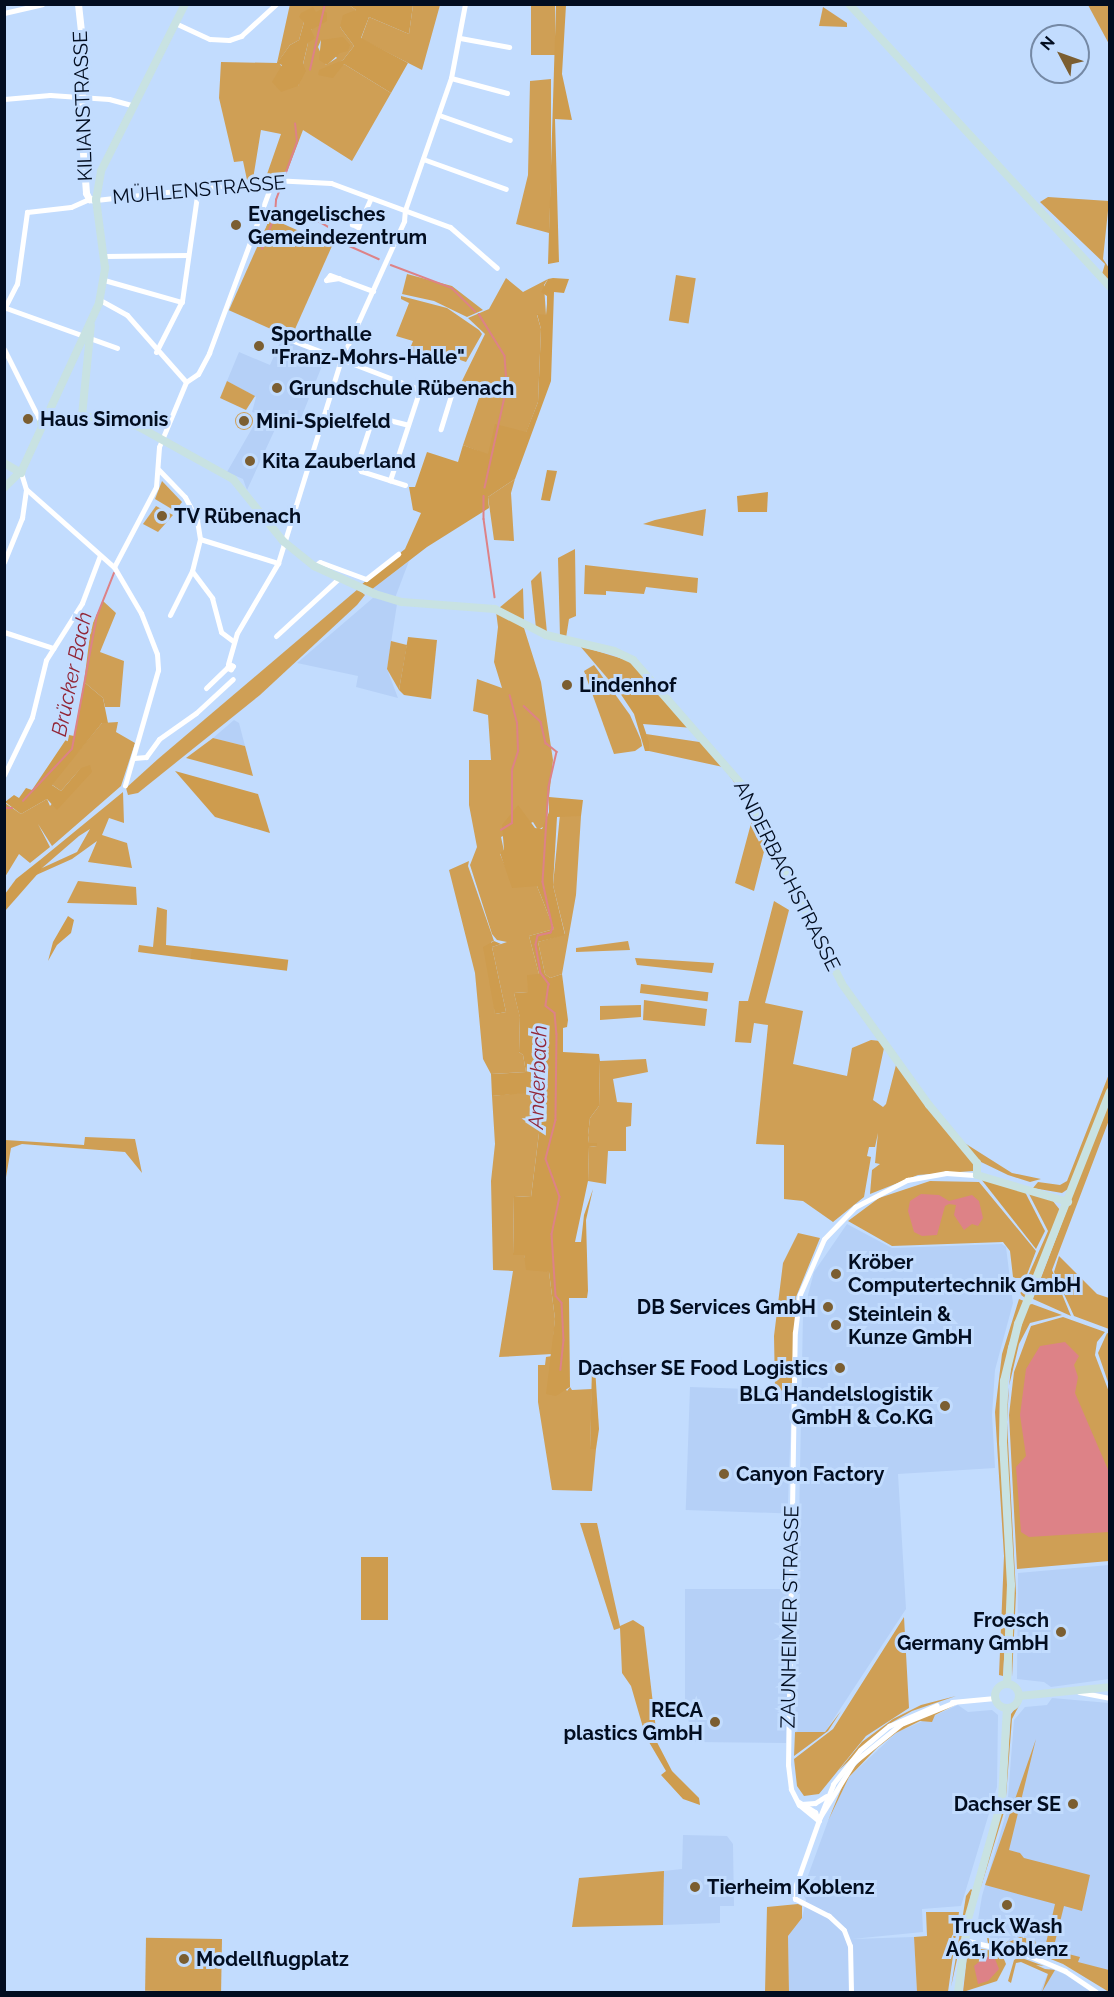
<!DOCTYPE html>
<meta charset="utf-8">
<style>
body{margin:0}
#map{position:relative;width:1114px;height:1997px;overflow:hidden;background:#c2dcfe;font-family:Raleway,sans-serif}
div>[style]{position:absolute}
.built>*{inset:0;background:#b5d0f7;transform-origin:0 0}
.green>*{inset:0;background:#cf9f55;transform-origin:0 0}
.round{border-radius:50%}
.forest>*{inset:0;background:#ce9c4e;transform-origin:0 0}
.water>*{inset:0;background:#dd8287}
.stream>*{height:1.5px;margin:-0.75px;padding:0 0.75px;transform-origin:0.75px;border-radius:0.75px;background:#dd8287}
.minor>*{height:5px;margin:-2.5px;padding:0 2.5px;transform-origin:2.5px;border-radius:2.5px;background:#fff}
.tertiary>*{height:7px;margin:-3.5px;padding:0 3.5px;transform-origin:3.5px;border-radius:3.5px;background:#fff}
.secondary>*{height:8px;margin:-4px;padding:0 4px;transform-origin:4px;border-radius:4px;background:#c8e2e2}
.secondary>.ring{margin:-4px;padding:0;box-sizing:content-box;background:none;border:8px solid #c8e2e2;border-radius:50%}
.dots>*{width:16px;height:16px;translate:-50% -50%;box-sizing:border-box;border:3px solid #c2dcfe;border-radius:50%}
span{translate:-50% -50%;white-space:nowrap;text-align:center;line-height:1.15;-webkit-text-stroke:6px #c2dcfe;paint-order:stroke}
.street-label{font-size:20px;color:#020d20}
.poi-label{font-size:20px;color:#020d20;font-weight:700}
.left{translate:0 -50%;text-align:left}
.right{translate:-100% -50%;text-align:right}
.water-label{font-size:21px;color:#922637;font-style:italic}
.frame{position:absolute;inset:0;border:6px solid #020d20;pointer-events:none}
.north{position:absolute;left:1030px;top:24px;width:60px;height:60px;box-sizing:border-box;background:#c2dcfe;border:2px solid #7589a5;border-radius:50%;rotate:311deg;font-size:16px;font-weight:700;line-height:24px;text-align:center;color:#020d20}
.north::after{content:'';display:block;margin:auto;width:21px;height:27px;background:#7b5e31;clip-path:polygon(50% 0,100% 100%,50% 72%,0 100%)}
</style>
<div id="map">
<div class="built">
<i style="clip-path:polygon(282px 338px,326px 356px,297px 428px,252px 412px,256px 397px,227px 381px,239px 352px,270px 365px)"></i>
<i style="clip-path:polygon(258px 418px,277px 425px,247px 490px,243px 479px,227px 472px)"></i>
<i style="clip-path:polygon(409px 561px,395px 598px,371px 590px)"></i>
<i style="clip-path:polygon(374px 597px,397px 604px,387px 669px,398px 698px,356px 687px,358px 676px,297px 663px)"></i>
<i style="clip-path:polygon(234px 720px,239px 723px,245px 746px,213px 738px)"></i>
<i style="clip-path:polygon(847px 1224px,892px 1248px,1002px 1244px,1006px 1247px,1013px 1303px,995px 1370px,992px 1415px,995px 1468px,898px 1474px,906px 1609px,825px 1732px,795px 1732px,803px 1314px,814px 1272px)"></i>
<i style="left:690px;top:1387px;width:102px;height:123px;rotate:2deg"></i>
<i style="clip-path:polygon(1109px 1565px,1109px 1679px,1051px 1687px,1044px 1682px,1017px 1679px,1018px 1573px)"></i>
<i style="clip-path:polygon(685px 1589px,789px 1589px,786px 1743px,693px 1742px,685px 1704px)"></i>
<i style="clip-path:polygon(1052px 1698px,1109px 1703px,1109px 1991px,1080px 1969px,1037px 1951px,1035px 1940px,1020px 1937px,1009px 1942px,994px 1941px,977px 1926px,982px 1896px,1007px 1810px,1014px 1720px,1025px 1707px,1047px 1705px)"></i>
<i style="clip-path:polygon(958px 1705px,968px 1712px,992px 1710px,998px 1715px,997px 1787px,961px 1906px,922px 1909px,923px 1932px,852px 1939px,914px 1937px,917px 1992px,789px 1992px,788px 1936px,802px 1918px,806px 1900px,802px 1892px,828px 1821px,849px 1777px,896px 1733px)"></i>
<i style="clip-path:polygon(683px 1835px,727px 1836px,733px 1844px,734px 1906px,720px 1906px,720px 1923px,663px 1925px,664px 1871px,682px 1869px)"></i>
<i style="clip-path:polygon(1050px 1968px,1066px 1975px,1091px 1992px,1040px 1992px)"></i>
</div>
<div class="green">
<i style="clip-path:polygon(evenodd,290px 4px,349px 5px,356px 10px,340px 27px,354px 46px,343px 60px,318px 75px,344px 64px,391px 93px,352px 161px,303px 130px,285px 177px,266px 177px,281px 134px,261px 130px,253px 179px,247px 180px,243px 161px,234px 162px,219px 98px,221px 62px,277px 63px,290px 4px,304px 22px,320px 22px,311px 30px,298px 86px,278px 62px,290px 45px,299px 40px,304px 22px,290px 4px,321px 40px,337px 58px,326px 65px,318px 47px,321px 40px)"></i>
<i style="clip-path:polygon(413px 5px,440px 5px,422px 70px,361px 39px,369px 17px,409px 34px)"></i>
<i style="left:531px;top:5px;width:24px;height:50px"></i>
<i style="clip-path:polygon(1088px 5px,1109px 5px,1109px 44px)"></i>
<i style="clip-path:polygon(823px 7px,847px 23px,847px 27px,819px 26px)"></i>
<i style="clip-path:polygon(551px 79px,551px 182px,549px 233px,516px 224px,528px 175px,530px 81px)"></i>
<i style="clip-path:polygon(1048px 197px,1109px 201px,1103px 259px,1109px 268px,1109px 281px,1102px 274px,1105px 264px,1040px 202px)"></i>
<i style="left:270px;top:218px;width:68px;height:101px;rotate:24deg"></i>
<i style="clip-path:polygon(407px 274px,452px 286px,483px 310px,467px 317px,434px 301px,402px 294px)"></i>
<i style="left:676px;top:275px;width:20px;height:46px;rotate:9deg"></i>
<i style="clip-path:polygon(506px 278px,523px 292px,548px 279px,544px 285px,546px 315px,537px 315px,541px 329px,538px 402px,526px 433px,488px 455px,463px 445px,481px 392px,460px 385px,485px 334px,468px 318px,489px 309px)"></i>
<i style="clip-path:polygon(401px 296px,447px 308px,479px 330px,482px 334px,466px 362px,446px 355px,441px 365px,416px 361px,409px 351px,413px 341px,396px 336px,409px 303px,401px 299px)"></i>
<i style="clip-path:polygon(227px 381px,255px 396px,246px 410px,220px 398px)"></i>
<i class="round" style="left:235px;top:412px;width:18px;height:18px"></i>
<i style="clip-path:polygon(515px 479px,511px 493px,514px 541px,494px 540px,488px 497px)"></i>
<i style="clip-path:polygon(162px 481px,182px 502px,175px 511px,155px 499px)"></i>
<i style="clip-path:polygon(156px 506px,173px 515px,158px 532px,143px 524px)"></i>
<i style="clip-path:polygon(706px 509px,703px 536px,643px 524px,655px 520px)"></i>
<i style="clip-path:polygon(575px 549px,576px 616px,569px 619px,566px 638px,560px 637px,558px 558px)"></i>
<i style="clip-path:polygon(585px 565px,698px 578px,697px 593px,646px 587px,644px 594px,606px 591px,606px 595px,584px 594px)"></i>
<i style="clip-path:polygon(541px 571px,547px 633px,536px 628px,531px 581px)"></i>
<i style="clip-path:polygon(523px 588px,524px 621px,499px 608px)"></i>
<i style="clip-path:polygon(358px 589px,365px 595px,357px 605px,260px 695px,138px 793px,128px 795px,126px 788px,158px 759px)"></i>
<i style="clip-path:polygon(103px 601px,116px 613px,100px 652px,124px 661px,120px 707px,105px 707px,103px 698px,84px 682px,91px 627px)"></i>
<i style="clip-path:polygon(496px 611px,524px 628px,541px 682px,553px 760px,546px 825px,538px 830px,533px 822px,501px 837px,504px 851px,500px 854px,506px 868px,537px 886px,554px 929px,529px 936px,539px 974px,528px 992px,514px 993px,520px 1017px,519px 1052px,523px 1055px,526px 1072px,491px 1074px,483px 1059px,475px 973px,449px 870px,469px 861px,468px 866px,494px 941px,491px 942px,495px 1014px,506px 1012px,492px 947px,507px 942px,497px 940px,492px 934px,470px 865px,477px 847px,469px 805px,469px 760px,491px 760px,488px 715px,473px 711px,477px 679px,502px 688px,494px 662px,498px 627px)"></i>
<i style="clip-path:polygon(391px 641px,407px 645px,399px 690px,387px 669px)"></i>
<i style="clip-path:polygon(580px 646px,633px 662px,661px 691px,620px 693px)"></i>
<i style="clip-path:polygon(594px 665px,630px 715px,641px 740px,642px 746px,635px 751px,614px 754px,584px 671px)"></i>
<i style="clip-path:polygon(118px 722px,116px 732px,135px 743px,121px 786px,52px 846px,38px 824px,50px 847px,30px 863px,19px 854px,5px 877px,5px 803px,21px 814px,47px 799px,50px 806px,81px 768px,61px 791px,51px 784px,102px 723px)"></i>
<i style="clip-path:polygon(646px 734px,706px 743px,739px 784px,767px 840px,754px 891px,735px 883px,753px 816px,734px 782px,723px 767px,649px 751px)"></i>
<i style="clip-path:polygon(213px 738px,245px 746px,253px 776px,186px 758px)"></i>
<i style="clip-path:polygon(evenodd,123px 792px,124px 823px,109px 818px,102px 835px,127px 843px,132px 868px,88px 862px,97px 841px,72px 859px,34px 876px,40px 870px,40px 860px,123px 792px,90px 829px,77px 852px,42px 868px,79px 836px,90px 829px)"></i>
<i style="clip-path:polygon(560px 814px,581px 816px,576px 895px,562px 974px,550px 978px,545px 974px,538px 942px,565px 934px,553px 885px)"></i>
<i style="clip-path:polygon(78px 881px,136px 887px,137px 905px,67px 903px)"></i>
<i style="clip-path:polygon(774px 901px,789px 910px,765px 1003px,803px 1011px,793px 1064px,847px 1076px,852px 1048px,871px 1040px,880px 1041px,884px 1048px,873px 1100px,883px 1107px,886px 1104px,896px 1065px,974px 1162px,973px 1171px,918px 1175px,870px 1194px,872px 1170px,880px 1164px,875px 1163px,878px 1133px,875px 1147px,869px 1147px,867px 1156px,871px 1157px,864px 1197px,833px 1222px,803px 1201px,784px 1199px,784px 1145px,756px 1144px,768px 1025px,754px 1023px,751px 1043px,735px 1042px,739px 1001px,748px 1001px)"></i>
<i style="clip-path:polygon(157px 907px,167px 910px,166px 945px,192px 948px,192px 959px,138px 952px,139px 945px,153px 947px)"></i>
<i style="clip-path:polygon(628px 941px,630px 950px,576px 952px,576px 948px)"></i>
<i style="clip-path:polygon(635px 958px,714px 963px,712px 973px,637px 965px)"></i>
<i style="left:641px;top:984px;width:68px;height:9px;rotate:7deg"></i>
<i style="clip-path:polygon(644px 1000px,707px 1009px,705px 1026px,643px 1020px)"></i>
<i style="clip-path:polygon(641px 1005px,641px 1017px,600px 1020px,600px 1006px)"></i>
<i style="clip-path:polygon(646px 1059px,648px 1072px,613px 1079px,617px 1102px,632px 1103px,631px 1126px,626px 1127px,626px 1151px,608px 1151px,606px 1184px,588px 1181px,589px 1147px,597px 1146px,589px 1143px,588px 1135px,590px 1118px,599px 1106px,600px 1061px)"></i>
<i style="clip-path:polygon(1109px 1074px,1109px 1086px,1068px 1189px,1062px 1193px,1033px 1188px,1038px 1182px,1060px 1185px,1067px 1181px)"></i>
<i style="clip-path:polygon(539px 1091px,540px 1125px,531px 1197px,514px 1196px,513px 1255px,524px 1255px,526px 1262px,549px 1272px,555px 1319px,552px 1354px,499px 1357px,513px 1271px,493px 1270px,491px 1181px,495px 1144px,492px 1096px)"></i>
<i style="clip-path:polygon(1109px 1099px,1109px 1120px,1052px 1270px,1071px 1316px,1033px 1299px)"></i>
<i style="clip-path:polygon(85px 1137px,135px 1139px,142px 1173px,125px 1152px,22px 1144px,11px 1148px,5px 1183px,5px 1140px,84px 1145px)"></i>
<i style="clip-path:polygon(963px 1142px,1012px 1173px,1041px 1179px,1030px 1182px,1008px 1175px,979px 1161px)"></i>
<i style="clip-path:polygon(930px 1181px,979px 1182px,1036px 1251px,1026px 1277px,1021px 1280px,1013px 1277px,1010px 1251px,1003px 1242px,892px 1246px,848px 1221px,879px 1198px)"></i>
<i style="clip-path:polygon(1029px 1194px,1052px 1200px,1060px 1210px,1025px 1298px,1020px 1294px,1048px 1231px)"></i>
<i style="clip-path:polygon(798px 1233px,820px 1238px,796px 1297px,792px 1391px,775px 1390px,774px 1336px,783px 1263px)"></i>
<i style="clip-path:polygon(1059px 1256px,1097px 1294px,1109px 1298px,1109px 1329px,1074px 1316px,1054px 1272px)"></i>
<i style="clip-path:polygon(1019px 1299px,1024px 1301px,1008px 1347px,1000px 1409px,1008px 1591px,1003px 1676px,999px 1675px,1004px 1556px,995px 1412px,1002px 1354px)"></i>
<i style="clip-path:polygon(1032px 1304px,1062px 1315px,1030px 1323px,1019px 1344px,1009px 1386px,1007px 1422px,1016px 1593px,1012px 1677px,1005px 1423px,1013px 1350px,1028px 1305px)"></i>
<i style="clip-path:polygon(1063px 1317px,1105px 1332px,1097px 1342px,1095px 1355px,1109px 1392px,1109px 1561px,1017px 1569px,1009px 1415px,1014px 1372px,1031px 1326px)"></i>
<i style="clip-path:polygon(1107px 1333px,1109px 1334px,1109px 1385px,1098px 1353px)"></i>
<i style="clip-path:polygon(552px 1356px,551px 1363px,567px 1391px,570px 1387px,572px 1390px,592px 1389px,590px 1448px,596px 1449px,592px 1491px,552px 1490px,538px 1402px,538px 1365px,545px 1365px,546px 1357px)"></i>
<i style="clip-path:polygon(580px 1523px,597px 1523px,620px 1626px,633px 1620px,644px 1627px,657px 1738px,652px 1739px,647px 1723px,642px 1724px,631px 1686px,622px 1673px,620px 1628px,614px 1630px)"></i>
<i style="clip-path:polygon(904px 1617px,909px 1708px,866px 1736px,819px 1794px,804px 1796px,797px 1786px,794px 1759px,833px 1729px)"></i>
<i style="clip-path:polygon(956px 1696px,912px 1711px,889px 1724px,839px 1770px,862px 1742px,893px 1719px,921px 1705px)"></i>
<i style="clip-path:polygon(1022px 1700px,1012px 1719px,1005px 1809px,980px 1890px,1005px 1793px,1011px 1714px)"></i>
<i style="clip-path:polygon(959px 1703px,935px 1715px,932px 1722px,920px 1721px,896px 1733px,877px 1748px,849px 1777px,828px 1821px,847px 1775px,876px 1744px,909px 1722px)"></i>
<i style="clip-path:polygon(841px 1711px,828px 1731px,794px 1756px,795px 1732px,825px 1732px)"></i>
<i style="clip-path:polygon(1036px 1739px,1009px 1850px,1020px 1853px,1024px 1858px,1090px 1875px,1082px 1911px,1064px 1906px,1053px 1950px,1080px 1957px,1078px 1962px,1109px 1970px,1109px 1992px,1063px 1964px,1043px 1956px,1055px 1904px,985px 1885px)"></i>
<i style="clip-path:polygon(664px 1871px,663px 1925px,572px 1927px,579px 1878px)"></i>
<i style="clip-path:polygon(971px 1889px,972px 1890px,951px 1987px,966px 1896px)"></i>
<i style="clip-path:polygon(798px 1904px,802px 1906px,802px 1918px,788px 1936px,789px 1992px,765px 1992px,767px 1907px)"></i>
<i style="clip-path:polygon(926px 1912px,959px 1912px,948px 1992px,917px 1992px,914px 1937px,927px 1936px)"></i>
<i style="clip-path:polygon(1020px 1937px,1035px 1940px,1037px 1951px,998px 1946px,988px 1943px,987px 1938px,1009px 1942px)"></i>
<i style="left:222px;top:1939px;width:53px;height:76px;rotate:91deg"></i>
<i style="clip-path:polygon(974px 1948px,1001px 1952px,1006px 1964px,997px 1981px,963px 1992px,967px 1957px)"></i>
<i style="clip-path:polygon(1019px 1957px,1044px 1966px,1036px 1965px,1045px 1969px,1055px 1970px,1042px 1992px,1048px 1974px,1021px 1962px,1016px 1963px,1011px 1983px,1008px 1981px,1014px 1960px)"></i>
</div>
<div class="forest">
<i style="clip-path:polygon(556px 4px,566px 5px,562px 74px,572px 120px,555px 119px,559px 262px,548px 264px)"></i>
<i style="clip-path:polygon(349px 5px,413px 5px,409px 34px,369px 17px,361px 38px,408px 63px,391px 93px,344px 64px,333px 78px,318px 75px,319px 70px,343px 60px,354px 46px,340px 27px,343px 15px,356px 10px)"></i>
<i style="clip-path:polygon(313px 7px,316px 12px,322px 9px,327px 13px,327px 21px,311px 30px,315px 38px,308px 43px,303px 64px,306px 71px,298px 86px,281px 92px,272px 82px,282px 65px,277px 63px,290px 45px,299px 40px,304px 22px,299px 17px,301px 13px)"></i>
<i style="clip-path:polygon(343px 37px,350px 45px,348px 51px,340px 53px,327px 65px,319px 60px,321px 40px)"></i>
<i style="clip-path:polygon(553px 278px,569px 279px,564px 293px,554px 292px,551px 381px,515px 479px,488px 497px,489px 508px,427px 547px,371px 590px,361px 585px,405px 549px,421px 513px,413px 510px,409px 487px,415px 487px,427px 452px,458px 462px,463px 445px,488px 454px,495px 424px,526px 432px,538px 402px,541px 329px,537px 314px,546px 315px,547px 304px,547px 296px,541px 292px,548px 279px)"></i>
<i style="clip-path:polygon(547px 470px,557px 471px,550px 501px,541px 500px)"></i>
<i style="clip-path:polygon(768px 492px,767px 512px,738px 512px,737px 496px)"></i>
<i style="clip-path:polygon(408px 637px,437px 640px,431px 699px,404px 695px,399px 690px)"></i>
<i style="clip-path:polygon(84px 682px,103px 698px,108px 723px,102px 723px,52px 785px,61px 791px,81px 768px,90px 765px,92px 772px,57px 810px,47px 799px,21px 814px,5px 802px,14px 795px,19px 798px,26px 788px,32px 790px,69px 735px,74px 736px)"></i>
<i style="clip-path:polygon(661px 691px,693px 728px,643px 724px,649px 742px,649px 751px,645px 751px,634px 714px,620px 693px)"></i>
<i style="clip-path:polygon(175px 771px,258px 794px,270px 833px,215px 817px)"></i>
<i style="clip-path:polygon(549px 797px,583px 800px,581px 816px,557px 817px,553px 885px,565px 935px,538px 942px,545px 974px,550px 978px,562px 974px,568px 1020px,567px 1027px,563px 1028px,563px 1052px,599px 1054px,600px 1061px,599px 1106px,590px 1118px,588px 1135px,589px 1143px,597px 1143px,597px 1146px,589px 1147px,588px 1181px,575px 1242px,581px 1242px,584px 1215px,593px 1189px,586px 1220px,588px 1291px,587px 1298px,569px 1298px,570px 1387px,556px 1396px,546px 1394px,555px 1319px,549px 1272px,526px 1270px,524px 1255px,513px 1255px,514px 1196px,531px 1197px,540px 1125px,539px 1092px,492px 1096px,491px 1074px,526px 1072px,523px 1055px,519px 1052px,520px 1018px,514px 993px,528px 992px,527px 975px,539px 974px,529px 936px,554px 929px,537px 886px,512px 888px,500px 853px,504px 850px,502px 825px,518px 805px,535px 828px,542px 829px,549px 812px)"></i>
<i style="clip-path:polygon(40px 860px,41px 870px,5px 911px,5px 894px,16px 879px)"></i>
<i style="clip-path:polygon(68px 916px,74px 920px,71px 933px,57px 945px,48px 961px,53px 942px)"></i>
<i style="clip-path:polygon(494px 941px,501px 944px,492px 947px,506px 1012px,495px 1014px,483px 947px)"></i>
<i style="left:192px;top:948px;width:97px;height:11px;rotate:7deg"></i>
<i style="clip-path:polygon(981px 1179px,1025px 1192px,1045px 1231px,1036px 1249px)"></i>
<i style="clip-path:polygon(592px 1367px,595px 1368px,599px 1429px,596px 1449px,590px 1449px)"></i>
<i style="left:361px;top:1557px;width:27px;height:63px"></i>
<i style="clip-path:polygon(647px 1723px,672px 1771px,699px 1798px,700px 1805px,683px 1799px,661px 1775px,666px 1771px,646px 1737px,642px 1724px)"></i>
</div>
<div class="water">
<i style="clip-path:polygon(921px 1194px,939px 1195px,949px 1201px,972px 1195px,979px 1201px,983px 1218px,978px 1226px,972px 1224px,964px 1230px,954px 1215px,956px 1205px,949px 1204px,945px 1206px,937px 1235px,922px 1236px,914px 1232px,908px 1211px,910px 1201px)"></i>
<i style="clip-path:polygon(1065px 1342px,1079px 1356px,1074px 1365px,1078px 1377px,1075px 1393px,1109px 1472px,1109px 1532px,1029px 1537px,1021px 1532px,1016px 1467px,1026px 1456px,1020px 1415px,1026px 1369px,1040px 1346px)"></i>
<i style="clip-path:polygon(986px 1956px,995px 1959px,999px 1969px,988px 1981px,978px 1984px,974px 1966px)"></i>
</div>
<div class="stream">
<i style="left:310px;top:70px;width:68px;rotate:-77.2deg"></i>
<i style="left:275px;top:214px;width:31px"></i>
<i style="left:306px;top:214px;width:30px;rotate:30deg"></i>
<i style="left:332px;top:229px;width:7px;rotate:63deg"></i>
<i style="left:275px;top:215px;width:15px;rotate:-86deg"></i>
<i style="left:276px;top:200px;width:62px;rotate:-70.1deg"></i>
<i style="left:297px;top:142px;width:18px;rotate:-96deg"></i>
<i style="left:345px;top:244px;width:37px;rotate:24deg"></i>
<i style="left:262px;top:249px;width:31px;rotate:-69deg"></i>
<i style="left:391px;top:265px;width:65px;rotate:20.7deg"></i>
<i style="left:452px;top:288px;width:33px;rotate:45deg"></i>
<i style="left:479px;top:314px;width:49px;rotate:58.2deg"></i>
<i style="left:505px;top:356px;width:32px;rotate:86deg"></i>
<i style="left:507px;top:388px;width:102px;rotate:102.4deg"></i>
<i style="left:484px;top:496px;width:23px;rotate:90deg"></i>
<i style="left:484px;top:519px;width:79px;rotate:82deg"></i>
<i style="left:524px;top:706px;width:23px;rotate:43deg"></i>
<i style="left:541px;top:722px;width:22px;rotate:77deg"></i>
<i style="left:546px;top:743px;width:14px;rotate:39deg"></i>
<i style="left:557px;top:752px;width:36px;rotate:103deg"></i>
<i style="left:549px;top:787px;width:95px;rotate:93.6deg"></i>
<i style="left:543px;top:882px;width:47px;rotate:77.7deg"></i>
<i style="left:553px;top:928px;width:5px;rotate:112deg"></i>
<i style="left:551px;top:933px;width:13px;rotate:167deg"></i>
<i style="left:538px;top:936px;width:9px;rotate:103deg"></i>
<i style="left:536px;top:945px;width:28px;rotate:80deg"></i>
<i style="left:541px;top:973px;width:14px;rotate:54deg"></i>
<i style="left:549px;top:984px;width:22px;rotate:98deg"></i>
<i style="left:546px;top:1006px;width:11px;rotate:38deg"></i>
<i style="left:555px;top:1013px;width:21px;rotate:85deg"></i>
<i style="left:557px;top:1034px;width:86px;rotate:90.7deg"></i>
<i style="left:556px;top:1120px;width:40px;rotate:104.4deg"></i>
<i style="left:546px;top:1159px;width:40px;rotate:69.8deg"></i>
<i style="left:560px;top:1197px;width:38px;rotate:102deg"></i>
<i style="left:552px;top:1234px;width:62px;rotate:86.3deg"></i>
<i style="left:556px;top:1296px;width:9px;rotate:49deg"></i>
<i style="left:562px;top:1303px;width:37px;rotate:87deg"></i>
<i style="left:564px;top:1340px;width:30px;rotate:96deg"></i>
<i style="left:23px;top:801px;width:71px;rotate:-46.7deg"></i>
<i style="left:72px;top:749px;width:135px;rotate:-79.4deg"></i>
<i style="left:97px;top:616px;width:46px;rotate:-68.4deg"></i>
<i style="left:4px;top:808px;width:8px"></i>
<i style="left:501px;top:830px;width:13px;rotate:-32deg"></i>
<i style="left:512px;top:823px;width:53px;rotate:-90deg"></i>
<i style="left:512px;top:770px;width:20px;rotate:-72deg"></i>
<i style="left:518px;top:751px;width:28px;rotate:-92deg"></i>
<i style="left:517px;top:723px;width:28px;rotate:-105deg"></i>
</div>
<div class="minor">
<i style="left:4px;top:13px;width:39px;rotate:-13deg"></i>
<i style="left:175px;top:23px;width:38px;rotate:25deg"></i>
<i style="left:210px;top:39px;width:19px;rotate:3deg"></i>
<i style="left:229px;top:40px;width:13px;rotate:-18deg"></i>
<i style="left:241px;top:36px;width:47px;rotate:-42.4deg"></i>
<i style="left:460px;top:38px;width:50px;rotate:10.4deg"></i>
<i style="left:451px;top:78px;width:58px;rotate:15deg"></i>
<i style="left:4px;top:99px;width:46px;rotate:-5deg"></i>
<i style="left:50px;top:95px;width:59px;rotate:3.9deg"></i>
<i style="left:109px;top:99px;width:24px;rotate:15deg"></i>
<i style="left:439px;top:115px;width:75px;rotate:19.4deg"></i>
<i style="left:423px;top:159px;width:88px;rotate:19.9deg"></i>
<i style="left:96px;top:200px;width:178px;rotate:-6.4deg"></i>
<i style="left:273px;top:180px;width:58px;rotate:3deg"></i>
<i style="left:331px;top:183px;width:127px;rotate:20.3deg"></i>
<i style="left:450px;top:227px;width:62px;rotate:41.1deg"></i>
<i style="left:361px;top:220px;width:7px;rotate:-153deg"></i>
<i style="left:355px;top:217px;width:8px;rotate:113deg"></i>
<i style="left:352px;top:224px;width:7px;rotate:27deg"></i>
<i style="left:358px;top:227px;width:8px;rotate:-67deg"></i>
<i style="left:361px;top:220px;width:24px;rotate:-66deg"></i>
<i style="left:105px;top:256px;width:83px;rotate:-0.7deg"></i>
<i style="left:339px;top:278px;width:13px;rotate:171deg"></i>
<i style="left:326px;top:280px;width:6px;rotate:-51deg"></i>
<i style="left:330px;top:275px;width:46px;rotate:20.4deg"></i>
<i style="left:104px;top:280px;width:81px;rotate:15.8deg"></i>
<i style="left:100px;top:300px;width:31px;rotate:29deg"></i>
<i style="left:127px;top:315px;width:89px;rotate:48.6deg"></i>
<i style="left:186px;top:382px;width:70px;rotate:112.6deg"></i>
<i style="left:159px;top:447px;width:40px;rotate:94.3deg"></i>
<i style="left:156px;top:487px;width:90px;rotate:117.7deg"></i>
<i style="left:6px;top:308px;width:118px;rotate:19.8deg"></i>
<i style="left:4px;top:309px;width:28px;rotate:-63deg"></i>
<i style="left:17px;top:284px;width:73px;rotate:-82.1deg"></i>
<i style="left:27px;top:212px;width:44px;rotate:-6.5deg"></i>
<i style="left:71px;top:207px;width:20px;rotate:-24deg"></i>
<i style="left:291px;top:340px;width:134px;rotate:21deg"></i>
<i style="left:416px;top:388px;width:5px;rotate:53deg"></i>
<i style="left:419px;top:392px;width:93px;rotate:108.2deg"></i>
<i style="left:4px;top:349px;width:83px;rotate:63.4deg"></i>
<i style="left:156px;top:352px;width:57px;rotate:-63deg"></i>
<i style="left:182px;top:301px;width:113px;rotate:-81.9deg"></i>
<i style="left:186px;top:382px;width:14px;rotate:-34deg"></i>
<i style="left:198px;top:374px;width:24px;rotate:-62deg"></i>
<i style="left:209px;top:353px;width:184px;rotate:-69.7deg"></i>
<i style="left:416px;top:388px;width:11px;rotate:-22deg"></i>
<i style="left:426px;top:384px;width:27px;rotate:17deg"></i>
<i style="left:452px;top:392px;width:39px;rotate:107deg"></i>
<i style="left:159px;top:470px;width:37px;rotate:46deg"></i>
<i style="left:185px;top:497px;width:26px;rotate:62deg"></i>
<i style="left:197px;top:520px;width:19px;rotate:81deg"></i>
<i style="left:200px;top:539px;width:33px;rotate:104deg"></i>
<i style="left:192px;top:571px;width:34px;rotate:53deg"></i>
<i style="left:212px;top:598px;width:35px;rotate:75deg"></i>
<i style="left:221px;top:632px;width:15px;rotate:37deg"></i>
<i style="left:21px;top:473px;width:17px;rotate:73deg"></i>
<i style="left:26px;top:489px;width:118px;rotate:41.6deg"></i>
<i style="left:114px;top:567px;width:53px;rotate:59.6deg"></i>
<i style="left:141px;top:613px;width:44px;rotate:68.7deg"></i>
<i style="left:157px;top:654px;width:16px;rotate:86deg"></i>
<i style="left:158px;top:670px;width:120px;rotate:106deg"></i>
<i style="left:405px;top:485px;width:46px;rotate:-162.3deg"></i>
<i style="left:361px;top:471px;width:7px;rotate:-124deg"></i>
<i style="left:357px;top:465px;width:52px;rotate:-71.9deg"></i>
<i style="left:373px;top:416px;width:36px;rotate:14deg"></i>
<i style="left:200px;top:539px;width:82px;rotate:17.1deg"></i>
<i style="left:4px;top:562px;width:48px;rotate:-67.8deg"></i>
<i style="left:22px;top:518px;width:29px;rotate:-82deg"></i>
<i style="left:314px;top:566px;width:7px;rotate:-34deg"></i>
<i style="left:320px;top:562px;width:49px;rotate:20.3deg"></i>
<i style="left:366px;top:579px;width:41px;rotate:-38deg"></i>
<i style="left:170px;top:615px;width:49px;rotate:-63.4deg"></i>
<i style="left:4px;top:632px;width:52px;rotate:18.1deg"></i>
<i style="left:276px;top:636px;width:86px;rotate:-42.6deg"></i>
<i style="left:228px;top:664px;width:32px;rotate:-74deg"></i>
<i style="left:237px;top:633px;width:81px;rotate:-59.6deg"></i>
<i style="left:278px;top:563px;width:213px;rotate:-72.8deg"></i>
<i style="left:341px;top:360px;width:153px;rotate:-65.6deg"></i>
<i style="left:404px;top:221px;width:11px;rotate:-85deg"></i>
<i style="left:405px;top:210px;width:140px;rotate:-70.8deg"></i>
<i style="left:451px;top:78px;width:75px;rotate:-79.3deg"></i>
<i style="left:229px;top:664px;width:4px;rotate:27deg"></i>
<i style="left:233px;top:666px;width:4px;rotate:124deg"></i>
<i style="left:231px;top:669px;width:4px;rotate:-166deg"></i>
<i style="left:227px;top:668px;width:4px;rotate:-63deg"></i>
<i style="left:206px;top:688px;width:29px;rotate:-44deg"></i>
<i style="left:134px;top:758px;width:12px;rotate:-5deg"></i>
<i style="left:146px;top:757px;width:22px;rotate:-54deg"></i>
<i style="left:159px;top:739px;width:45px;rotate:-35.1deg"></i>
<i style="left:196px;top:713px;width:50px;rotate:-42.6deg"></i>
<i style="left:4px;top:775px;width:64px;rotate:-64.2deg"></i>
<i style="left:32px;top:717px;width:59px;rotate:-76.2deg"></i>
<i style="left:46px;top:660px;width:67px;rotate:-57.7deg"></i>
<i style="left:82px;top:603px;width:51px;rotate:-69.4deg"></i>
<i style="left:1079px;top:1692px;width:32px;rotate:11deg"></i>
<i style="left:952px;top:1702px;width:43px;rotate:-5.3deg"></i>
<i style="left:799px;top:1802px;width:19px;rotate:32deg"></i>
<i style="left:815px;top:1812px;width:9px;rotate:69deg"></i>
<i style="left:801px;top:1804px;width:14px;rotate:-4deg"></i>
<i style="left:815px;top:1803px;width:13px;rotate:-32deg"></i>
<i style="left:820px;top:1817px;width:35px;rotate:-68deg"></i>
<i style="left:833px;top:1784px;width:43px;rotate:-51.5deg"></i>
<i style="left:860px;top:1750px;width:38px;rotate:-40deg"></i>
<i style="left:889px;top:1726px;width:52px;rotate:-23.6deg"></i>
<i style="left:819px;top:1821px;width:26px;rotate:-141deg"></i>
<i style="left:799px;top:1805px;width:18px;rotate:-117deg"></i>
<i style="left:791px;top:1789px;width:24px;rotate:-97deg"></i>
<i style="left:788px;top:1765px;width:433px;rotate:-89.1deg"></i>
<i style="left:795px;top:1332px;width:38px;rotate:-83deg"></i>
<i style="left:800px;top:1294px;width:60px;rotate:-66.4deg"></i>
<i style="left:824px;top:1239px;width:45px;rotate:-45.9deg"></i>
<i style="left:855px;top:1207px;width:59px;rotate:-27.4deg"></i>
<i style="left:907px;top:1180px;width:40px;rotate:-10deg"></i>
<i style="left:946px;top:1173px;width:31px;rotate:4deg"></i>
<i style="left:964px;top:1940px;width:68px;rotate:13.6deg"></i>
<i style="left:1030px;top:1956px;width:38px;rotate:23deg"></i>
<i style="left:1065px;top:1971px;width:37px;rotate:34deg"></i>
<i style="left:851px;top:1992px;width:46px;rotate:-91.2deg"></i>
<i style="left:850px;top:1946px;width:17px;rotate:-111deg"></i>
<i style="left:844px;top:1930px;width:21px;rotate:-137deg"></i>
<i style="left:829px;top:1916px;width:38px;rotate:-153deg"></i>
<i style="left:795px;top:1899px;width:9px;rotate:-96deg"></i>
<i style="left:794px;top:1890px;width:77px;rotate:-70.4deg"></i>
<i style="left:820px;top:1817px;width:65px;rotate:-58.3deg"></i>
<i style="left:854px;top:1762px;width:60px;rotate:-39deg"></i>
<i style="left:901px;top:1724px;width:58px;rotate:-22.2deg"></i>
</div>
<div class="tertiary">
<i style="left:78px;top:4px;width:45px;rotate:83.7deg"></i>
<i style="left:83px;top:49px;width:77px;rotate:91.5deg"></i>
<i style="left:81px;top:126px;width:67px;rotate:85.7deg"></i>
<i style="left:86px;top:193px;width:7px;rotate:63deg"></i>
<i style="left:89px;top:199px;width:7px;rotate:8deg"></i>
</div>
<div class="secondary">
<i style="left:849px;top:4px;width:385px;rotate:47.3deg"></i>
<i style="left:82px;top:416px;width:91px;rotate:-84.4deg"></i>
<i style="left:41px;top:423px;width:42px;rotate:-9.7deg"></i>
<i style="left:82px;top:416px;width:45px;rotate:7.6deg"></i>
<i style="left:127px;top:422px;width:15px;rotate:23deg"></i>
<i style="left:141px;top:428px;width:105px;rotate:29deg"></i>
<i style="left:233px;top:479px;width:80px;rotate:51.1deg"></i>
<i style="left:283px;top:541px;width:40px;rotate:39deg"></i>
<i style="left:314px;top:566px;width:67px;rotate:24.7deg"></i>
<i style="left:375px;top:594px;width:28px;rotate:17deg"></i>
<i style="left:402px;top:602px;width:93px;rotate:4.3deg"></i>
<i style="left:495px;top:609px;width:57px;rotate:27deg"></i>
<i style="left:546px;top:635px;width:70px;rotate:13.2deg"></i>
<i style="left:614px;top:651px;width:21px;rotate:25deg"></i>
<i style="left:633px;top:660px;width:167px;rotate:48.9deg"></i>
<i style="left:743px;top:786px;width:221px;rotate:63.4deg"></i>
<i style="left:842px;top:984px;width:149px;rotate:54.3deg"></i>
<i style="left:929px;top:1105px;width:75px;rotate:50.4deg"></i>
<i style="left:977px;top:1163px;width:12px;rotate:90deg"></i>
<i style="left:977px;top:1175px;width:95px;rotate:16.5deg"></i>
<i style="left:4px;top:463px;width:20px;rotate:30deg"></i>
<i style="left:4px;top:488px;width:25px;rotate:-45deg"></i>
<i style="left:22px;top:470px;width:184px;rotate:-65.2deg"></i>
<i style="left:99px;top:303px;width:36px;rotate:-80deg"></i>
<i style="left:105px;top:268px;width:69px;rotate:-97.5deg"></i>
<i style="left:96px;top:200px;width:29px;rotate:-80deg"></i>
<i style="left:101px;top:171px;width:187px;rotate:-63.3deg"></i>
<i class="ring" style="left:995px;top:1684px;width:16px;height:16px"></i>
<i style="left:1007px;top:1684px;width:99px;rotate:-87.7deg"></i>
<i style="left:1011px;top:1585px;width:142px;rotate:-93.2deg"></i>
<i style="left:1003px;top:1443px;width:62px;rotate:-89.1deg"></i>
<i style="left:1004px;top:1381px;width:59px;rotate:-76.2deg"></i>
<i style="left:1018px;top:1324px;width:250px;rotate:-68.4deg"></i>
<i style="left:1019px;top:1696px;width:91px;rotate:-5.6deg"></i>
<i style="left:958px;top:1992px;width:74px;rotate:-82.2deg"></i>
<i style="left:968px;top:1919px;width:125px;rotate:-74.2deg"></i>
<i style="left:1002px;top:1799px;width:91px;rotate:-86.9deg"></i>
</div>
<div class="dots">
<i style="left:236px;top:225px;background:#7b5e31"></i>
<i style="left:259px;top:346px;background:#7b5e31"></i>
<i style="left:277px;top:388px;background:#7b5e31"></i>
<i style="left:28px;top:419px;background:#7b5e31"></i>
<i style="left:244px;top:421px;background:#7b5e31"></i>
<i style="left:250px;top:461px;background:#7b5e31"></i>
<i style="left:162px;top:516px;background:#7b5e31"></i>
<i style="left:567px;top:685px;background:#7b5e31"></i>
<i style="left:836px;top:1274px;background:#7b5e31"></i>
<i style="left:828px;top:1307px;background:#7b5e31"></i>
<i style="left:836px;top:1325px;background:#7b5e31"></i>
<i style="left:840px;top:1368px;background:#7b5e31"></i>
<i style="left:945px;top:1406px;background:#7b5e31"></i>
<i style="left:724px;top:1474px;background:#7b5e31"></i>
<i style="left:1061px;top:1632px;background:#7b5e31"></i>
<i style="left:715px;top:1722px;background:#7b5e31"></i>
<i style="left:1073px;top:1804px;background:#7b5e31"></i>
<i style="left:695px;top:1887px;background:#7b5e31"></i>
<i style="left:1007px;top:1905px;background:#7b5e31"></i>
<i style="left:184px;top:1959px;background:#7b5e31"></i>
</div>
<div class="street-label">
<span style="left:83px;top:106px;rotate:-92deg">KILIANSTRASSE</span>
<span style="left:199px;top:190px;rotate:-5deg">MÜHLENSTRASSE</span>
<span style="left:787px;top:876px;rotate:63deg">ANDERBACHSTRASSE</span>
<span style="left:790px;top:1617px;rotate:-89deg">ZAUNHEIMER STRASSE</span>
</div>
<div class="poi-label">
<span class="left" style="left:248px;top:226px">Evangelisches<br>Gemeindezentrum</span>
<span class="left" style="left:271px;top:346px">Sporthalle<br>"Franz-Mohrs-Halle"</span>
<span class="left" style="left:289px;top:388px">Grundschule Rübenach</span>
<span class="left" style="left:40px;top:419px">Haus Simonis</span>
<span class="left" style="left:256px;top:421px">Mini-Spielfeld</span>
<span class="left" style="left:262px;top:461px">Kita Zauberland</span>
<span class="left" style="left:174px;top:516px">TV Rübenach</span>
<span class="left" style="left:579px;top:685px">Lindenhof</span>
<span class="left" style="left:848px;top:1274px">Kröber<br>Computertechnik GmbH</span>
<span class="right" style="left:816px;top:1307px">DB Services GmbH</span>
<span class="left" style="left:848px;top:1326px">Steinlein &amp;<br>Kunze GmbH</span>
<span class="right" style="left:828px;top:1368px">Dachser SE Food Logistics</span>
<span class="right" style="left:933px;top:1406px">BLG Handelslogistik<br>GmbH &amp; Co.KG</span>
<span class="left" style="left:736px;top:1474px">Canyon Factory</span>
<span class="right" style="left:1049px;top:1632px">Froesch<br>Germany GmbH</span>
<span class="right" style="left:703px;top:1722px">RECA<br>plastics GmbH</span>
<span class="right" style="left:1061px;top:1804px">Dachser SE</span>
<span class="left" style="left:707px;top:1887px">Tierheim Koblenz</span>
<span style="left:1007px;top:1938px">Truck Wash<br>A61, Koblenz</span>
<span class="left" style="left:196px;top:1959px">Modellflugplatz</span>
</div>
<div class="water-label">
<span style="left:72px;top:674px;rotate:-78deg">Brücker Bach</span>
<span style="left:538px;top:1077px;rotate:-88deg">Anderbach</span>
</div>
<div class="frame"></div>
<div class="north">N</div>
</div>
